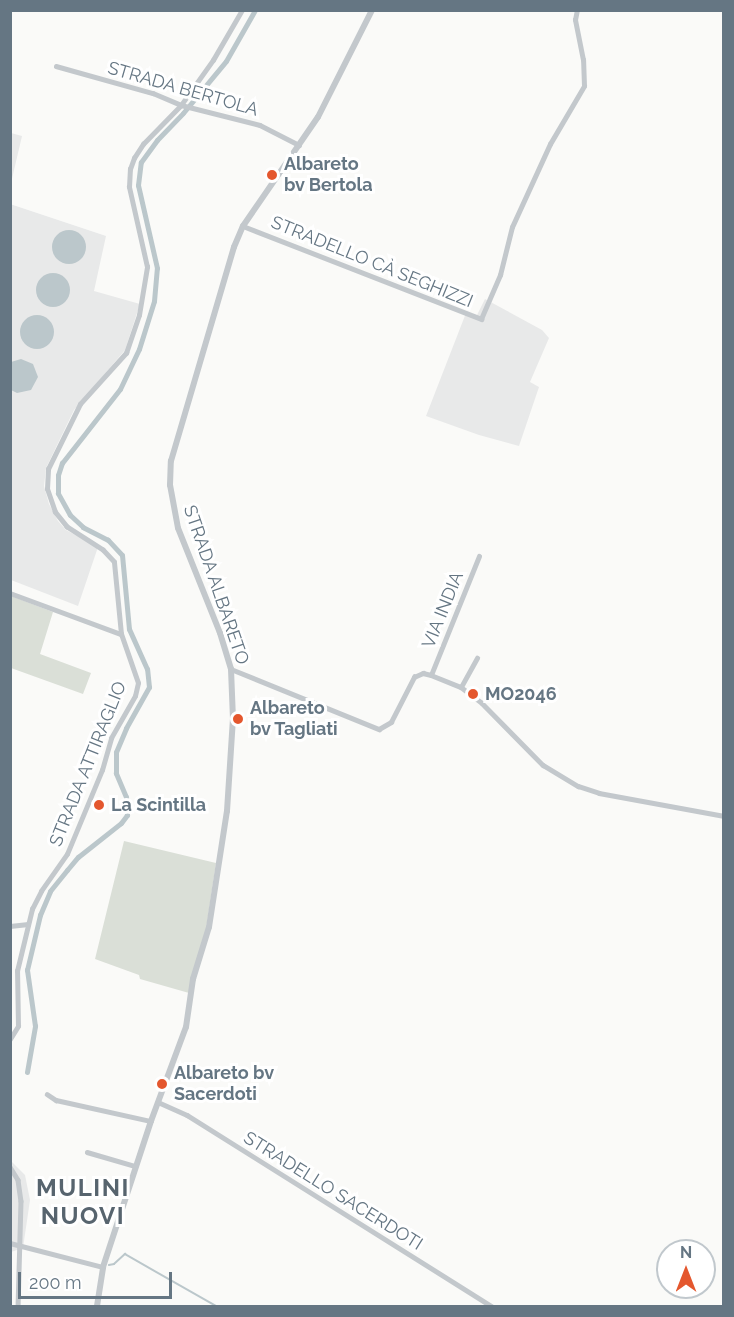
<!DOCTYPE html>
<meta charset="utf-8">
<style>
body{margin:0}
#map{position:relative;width:734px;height:1317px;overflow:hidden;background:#fafaf8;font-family:Raleway,sans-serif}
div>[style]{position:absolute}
.built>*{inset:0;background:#e8e9e9}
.green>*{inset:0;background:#dadfd7}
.water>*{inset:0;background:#bbc7cb}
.round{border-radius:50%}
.stream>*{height:1.5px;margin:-0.75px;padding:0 0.75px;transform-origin:0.75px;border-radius:0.75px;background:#bbc7cb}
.canal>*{height:5px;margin:-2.5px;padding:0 2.5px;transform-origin:2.5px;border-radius:2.5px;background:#bbc7cb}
.minor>*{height:4.5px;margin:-2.25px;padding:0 2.25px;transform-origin:2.25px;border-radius:2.25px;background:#c3c8cc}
.tertiary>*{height:6px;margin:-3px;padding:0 3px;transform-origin:3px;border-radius:3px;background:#c3c8cc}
.dots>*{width:16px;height:16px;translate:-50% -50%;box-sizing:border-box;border:3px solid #fff;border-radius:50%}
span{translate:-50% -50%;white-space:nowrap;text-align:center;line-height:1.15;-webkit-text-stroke:6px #fff;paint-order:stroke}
.street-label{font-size:18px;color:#657683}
.poi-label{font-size:18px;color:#657683;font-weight:700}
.left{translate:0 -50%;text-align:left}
.district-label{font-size:24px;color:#57646e;font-weight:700;letter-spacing:1.5px}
.frame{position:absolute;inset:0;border:12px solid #657683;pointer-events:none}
.north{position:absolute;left:656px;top:1239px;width:60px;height:60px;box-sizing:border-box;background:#fff;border:2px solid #c1c8cd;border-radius:50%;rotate:0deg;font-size:16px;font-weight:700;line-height:24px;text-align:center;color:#657683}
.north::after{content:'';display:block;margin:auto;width:21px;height:27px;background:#e4572e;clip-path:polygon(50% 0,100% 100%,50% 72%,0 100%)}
.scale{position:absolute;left:18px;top:1272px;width:154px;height:27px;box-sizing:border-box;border:3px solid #657683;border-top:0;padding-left:8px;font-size:18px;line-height:21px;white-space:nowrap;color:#657683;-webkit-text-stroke:4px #fff;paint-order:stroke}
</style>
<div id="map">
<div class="built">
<i style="clip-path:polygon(11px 133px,22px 136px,11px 183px,10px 133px)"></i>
<i style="clip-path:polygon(10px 204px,106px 236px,94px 291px,140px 304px,125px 350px,74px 410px,46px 468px,44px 486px,49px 504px,58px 521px,66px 530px,98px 547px,78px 606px,11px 580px)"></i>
<i style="clip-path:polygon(485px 299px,542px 330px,549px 338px,530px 382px,539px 387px,519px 446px,479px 435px,426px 416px,466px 313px,477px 315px)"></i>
<i style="clip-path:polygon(10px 1160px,25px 1175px,30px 1200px,23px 1248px,11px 1252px)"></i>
</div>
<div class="green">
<i style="clip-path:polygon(11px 596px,53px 612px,40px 654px,91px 673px,83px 694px,11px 668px)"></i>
<i style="clip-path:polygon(124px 841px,216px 863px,206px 929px,189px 993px,140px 979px,139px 975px,95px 959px)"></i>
</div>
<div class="water">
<i class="round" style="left:52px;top:230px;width:34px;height:34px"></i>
<i class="round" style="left:36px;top:273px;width:34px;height:34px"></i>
<i class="round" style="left:20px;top:315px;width:34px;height:34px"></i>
<i style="clip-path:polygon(21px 359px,33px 364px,38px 377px,31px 390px,17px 393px,11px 390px,11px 362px)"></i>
</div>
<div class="stream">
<i style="left:109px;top:1265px;width:5px;rotate:-11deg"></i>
<i style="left:114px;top:1264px;width:15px;rotate:-42deg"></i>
<i style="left:125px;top:1254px;width:105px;rotate:29.7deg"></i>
</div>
<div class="canal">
<i style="left:27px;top:1072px;width:47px;rotate:-80.1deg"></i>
<i style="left:35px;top:1026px;width:57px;rotate:-98.1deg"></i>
<i style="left:27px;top:970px;width:57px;rotate:-76.7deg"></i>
<i style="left:40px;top:915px;width:26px;rotate:-67deg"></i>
<i style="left:50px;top:891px;width:27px;rotate:-51deg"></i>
<i style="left:67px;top:870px;width:17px;rotate:-50deg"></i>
<i style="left:78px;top:857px;width:55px;rotate:-38.3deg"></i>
<i style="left:121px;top:823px;width:10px;rotate:-53deg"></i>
<i style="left:127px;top:815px;width:18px;rotate:-93deg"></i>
<i style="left:126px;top:797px;width:26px;rotate:-113deg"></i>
<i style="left:116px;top:773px;width:21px;rotate:-90deg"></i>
<i style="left:116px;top:752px;width:26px;rotate:-67deg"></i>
<i style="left:126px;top:728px;width:47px;rotate:-60.7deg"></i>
<i style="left:149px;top:687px;width:18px;rotate:-96deg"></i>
<i style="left:147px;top:669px;width:44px;rotate:-114.2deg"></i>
<i style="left:129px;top:629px;width:74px;rotate:-95.4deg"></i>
<i style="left:122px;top:555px;width:21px;rotate:-133deg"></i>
<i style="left:108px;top:540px;width:28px;rotate:-153deg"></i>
<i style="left:83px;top:527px;width:18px;rotate:-137deg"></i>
<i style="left:70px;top:515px;width:25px;rotate:-119deg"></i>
<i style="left:58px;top:493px;width:18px;rotate:-90deg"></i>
<i style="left:58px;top:475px;width:13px;rotate:-72deg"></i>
<i style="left:62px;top:463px;width:94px;rotate:-51.9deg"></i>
<i style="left:120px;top:389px;width:44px;rotate:-64.6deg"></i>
<i style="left:139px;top:349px;width:50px;rotate:-72.6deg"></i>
<i style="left:154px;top:301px;width:33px;rotate:-85deg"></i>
<i style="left:157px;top:268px;width:85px;rotate:-102.9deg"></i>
<i style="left:138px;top:185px;width:23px;rotate:-83deg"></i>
<i style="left:141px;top:162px;width:27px;rotate:-54deg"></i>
<i style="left:157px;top:140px;width:37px;rotate:-46deg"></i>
<i style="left:183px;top:113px;width:67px;rotate:-50.4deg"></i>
<i style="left:226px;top:61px;width:59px;rotate:-60.4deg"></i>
</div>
<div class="minor">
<i style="left:56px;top:66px;width:101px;rotate:15.6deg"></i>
<i style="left:153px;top:93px;width:30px;rotate:23deg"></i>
<i style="left:181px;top:105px;width:81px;rotate:14.2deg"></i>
<i style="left:260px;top:125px;width:44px;rotate:27.1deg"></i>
<i style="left:243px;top:226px;width:256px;rotate:21.3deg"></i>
<i style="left:481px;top:319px;width:48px;rotate:-66.6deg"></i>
<i style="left:500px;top:275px;width:49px;rotate:-76deg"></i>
<i style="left:512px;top:227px;width:91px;rotate:-65.4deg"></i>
<i style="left:550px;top:144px;width:67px;rotate:-59.6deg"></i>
<i style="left:584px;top:86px;width:26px;rotate:-92deg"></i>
<i style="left:583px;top:60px;width:41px;rotate:-101.3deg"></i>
<i style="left:575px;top:20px;width:10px;rotate:-79deg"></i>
<i style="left:10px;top:593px;width:118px;rotate:20.3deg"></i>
<i style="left:231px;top:669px;width:160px;rotate:22.1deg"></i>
<i style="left:379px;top:729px;width:14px;rotate:-30deg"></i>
<i style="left:391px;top:722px;width:51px;rotate:-62.9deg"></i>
<i style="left:414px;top:677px;width:10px;rotate:-24deg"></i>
<i style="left:423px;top:673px;width:8px;rotate:14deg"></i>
<i style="left:431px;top:675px;width:32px;rotate:22deg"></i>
<i style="left:461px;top:687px;width:26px;rotate:37deg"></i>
<i style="left:482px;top:703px;width:87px;rotate:45.5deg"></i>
<i style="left:543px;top:765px;width:41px;rotate:31deg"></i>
<i style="left:578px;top:786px;width:22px;rotate:18deg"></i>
<i style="left:599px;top:793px;width:127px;rotate:10.4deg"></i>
<i style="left:431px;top:675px;width:128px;rotate:-68deg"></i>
<i style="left:461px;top:687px;width:33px;rotate:-61deg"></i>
<i style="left:10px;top:926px;width:18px;rotate:-6deg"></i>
<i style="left:10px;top:1039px;width:15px;rotate:-58deg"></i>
<i style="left:18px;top:1026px;width:55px;rotate:-91deg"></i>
<i style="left:17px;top:971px;width:64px;rotate:-76.4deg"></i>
<i style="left:32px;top:909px;width:20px;rotate:-63deg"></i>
<i style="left:41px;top:891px;width:45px;rotate:-54.9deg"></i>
<i style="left:67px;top:854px;width:91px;rotate:-67.4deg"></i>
<i style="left:102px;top:770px;width:33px;rotate:-74deg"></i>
<i style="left:111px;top:738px;width:48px;rotate:-60.3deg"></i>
<i style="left:135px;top:696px;width:13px;rotate:-77deg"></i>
<i style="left:138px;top:683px;width:52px;rotate:-109.1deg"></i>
<i style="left:121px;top:634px;width:72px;rotate:-95.6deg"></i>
<i style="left:114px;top:562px;width:16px;rotate:-133deg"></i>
<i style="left:103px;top:550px;width:43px;rotate:-147.4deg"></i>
<i style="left:67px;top:527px;width:19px;rotate:-129deg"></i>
<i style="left:55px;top:512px;width:24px;rotate:-109deg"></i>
<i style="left:47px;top:489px;width:20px;rotate:-87deg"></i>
<i style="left:48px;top:469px;width:72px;rotate:-63.8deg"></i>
<i style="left:80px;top:404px;width:69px;rotate:-48deg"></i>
<i style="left:126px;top:353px;width:40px;rotate:-71.1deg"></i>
<i style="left:139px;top:315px;width:49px;rotate:-80.5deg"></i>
<i style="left:147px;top:267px;width:82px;rotate:-102.7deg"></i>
<i style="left:129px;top:187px;width:18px;rotate:-87deg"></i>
<i style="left:130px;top:169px;width:12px;rotate:-70deg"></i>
<i style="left:134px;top:158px;width:17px;rotate:-57deg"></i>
<i style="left:143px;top:144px;width:54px;rotate:-45.7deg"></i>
<i style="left:181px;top:105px;width:55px;rotate:-54.6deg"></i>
<i style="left:213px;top:60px;width:58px;rotate:-59.9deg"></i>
<i style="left:47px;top:1094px;width:11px;rotate:34deg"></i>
<i style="left:56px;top:1100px;width:97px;rotate:12.5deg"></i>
<i style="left:158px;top:1102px;width:32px;rotate:24deg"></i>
<i style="left:187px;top:1115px;width:360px;rotate:32.1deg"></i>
<i style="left:87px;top:1152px;width:50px;rotate:16.3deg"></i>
<i style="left:10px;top:1167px;width:15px;rotate:58deg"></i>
<i style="left:18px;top:1180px;width:21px;rotate:82deg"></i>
<i style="left:21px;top:1201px;width:105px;rotate:91.6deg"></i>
<i style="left:10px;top:1243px;width:96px;rotate:14.5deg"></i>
</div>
<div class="tertiary">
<i style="left:97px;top:1306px;width:39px;rotate:-81deg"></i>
<i style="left:103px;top:1267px;width:154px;rotate:-71.8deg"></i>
<i style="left:151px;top:1121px;width:100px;rotate:-69.6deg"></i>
<i style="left:186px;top:1027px;width:49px;rotate:-81.7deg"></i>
<i style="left:193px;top:979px;width:54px;rotate:-72.9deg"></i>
<i style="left:209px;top:927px;width:117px;rotate:-81.2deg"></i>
<i style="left:227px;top:811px;width:92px;rotate:-86.3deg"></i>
<i style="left:233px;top:719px;width:50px;rotate:-92.3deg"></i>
<i style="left:231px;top:669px;width:38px;rotate:-107deg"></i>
<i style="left:220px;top:633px;width:113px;rotate:-111.8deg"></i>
<i style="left:178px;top:528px;width:44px;rotate:-100.5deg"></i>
<i style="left:170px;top:485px;width:24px;rotate:-88deg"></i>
<i style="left:171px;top:461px;width:223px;rotate:-73.6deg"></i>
<i style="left:234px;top:247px;width:23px;rotate:-67deg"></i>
<i style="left:243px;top:226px;width:132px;rotate:-55.5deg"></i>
<i style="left:318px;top:117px;width:120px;rotate:-63.2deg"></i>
</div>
<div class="dots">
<i style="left:272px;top:175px;background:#e4572e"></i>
<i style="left:473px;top:694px;background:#e4572e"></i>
<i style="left:238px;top:719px;background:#e4572e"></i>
<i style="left:99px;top:805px;background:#e4572e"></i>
<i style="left:162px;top:1084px;background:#e4572e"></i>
</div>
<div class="street-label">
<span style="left:183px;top:89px;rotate:16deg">STRADA BERTOLA</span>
<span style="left:372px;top:262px;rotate:22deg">STRADELLO CÀ SEGHIZZI</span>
<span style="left:216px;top:585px;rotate:71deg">STRADA ALBARETO</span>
<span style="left:443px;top:610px;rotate:-68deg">VIA INDIA</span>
<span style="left:88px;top:764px;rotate:-68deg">STRADA ATTIRAGLIO</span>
<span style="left:333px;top:1191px;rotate:32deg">STRADELLO SACERDOTI</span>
</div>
<div class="poi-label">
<span class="left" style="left:284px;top:175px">Albareto<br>bv Bertola</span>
<span class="left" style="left:485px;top:694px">MO2046</span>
<span class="left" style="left:250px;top:719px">Albareto<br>bv Tagliati</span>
<span class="left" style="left:111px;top:805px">La Scintilla</span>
<span class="left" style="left:174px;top:1084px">Albareto bv<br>Sacerdoti</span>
</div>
<div class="district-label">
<span style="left:83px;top:1202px">MULINI<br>NUOVI</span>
</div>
<div class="frame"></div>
<div class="north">N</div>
<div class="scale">200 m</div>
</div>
